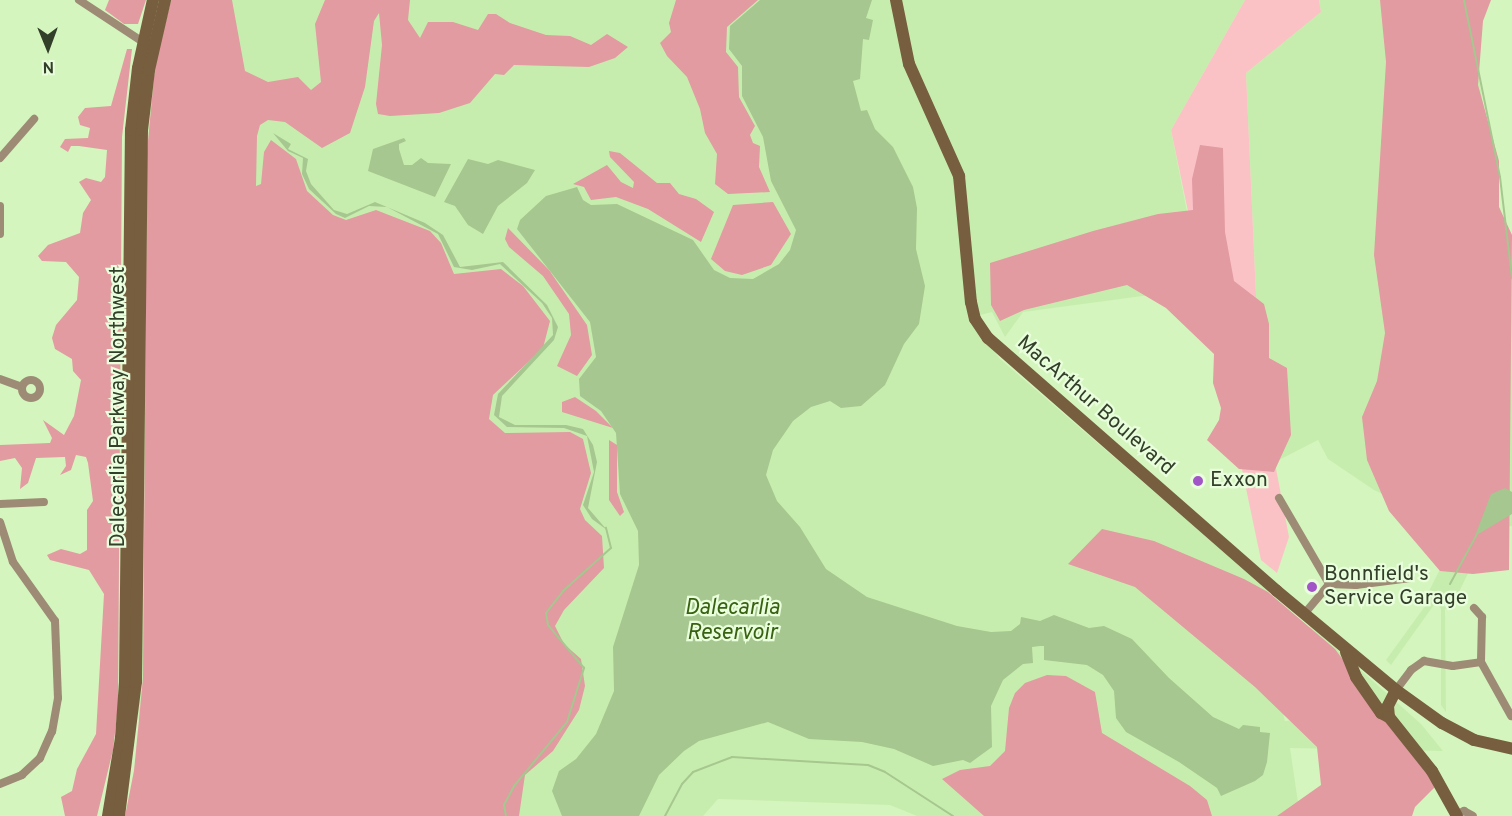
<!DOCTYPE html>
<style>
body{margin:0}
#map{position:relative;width:1512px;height:816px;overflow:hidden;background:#d4f5bd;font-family:Overpass,sans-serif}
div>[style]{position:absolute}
.built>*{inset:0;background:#c7edae}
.green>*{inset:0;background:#fbc2c6}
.forest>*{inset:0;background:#e19ba1}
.water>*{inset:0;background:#a6c78f}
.stream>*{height:2px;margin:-1px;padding:0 1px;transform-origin:1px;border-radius:1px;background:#a6c78f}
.street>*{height:8px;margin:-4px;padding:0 4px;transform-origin:4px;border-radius:4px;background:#9d8b75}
.street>.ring{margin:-4px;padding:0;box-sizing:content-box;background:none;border:8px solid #9d8b75;border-radius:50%}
.secondary>*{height:12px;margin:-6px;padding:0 6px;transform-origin:6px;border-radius:6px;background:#775e3e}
.dots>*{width:16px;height:16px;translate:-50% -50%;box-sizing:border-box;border:3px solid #e9fedc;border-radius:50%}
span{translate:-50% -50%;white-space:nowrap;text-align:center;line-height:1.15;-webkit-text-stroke:4.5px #e9fedc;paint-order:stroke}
.street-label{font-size:21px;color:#323f29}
.poi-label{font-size:21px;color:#323f29}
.left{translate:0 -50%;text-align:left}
.water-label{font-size:22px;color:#396112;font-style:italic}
.north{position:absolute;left:18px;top:18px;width:60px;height:60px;-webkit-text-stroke:4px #e9fedc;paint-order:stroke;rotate:179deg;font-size:16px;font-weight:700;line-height:24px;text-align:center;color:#323f29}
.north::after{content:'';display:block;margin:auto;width:21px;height:27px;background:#323f29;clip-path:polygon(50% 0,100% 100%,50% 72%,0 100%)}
</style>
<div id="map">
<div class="built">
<i style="clip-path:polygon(169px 0,1245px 0,1171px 130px,1202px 288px,1023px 312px,1005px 337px,992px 312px,968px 318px,1000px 359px,1267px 589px,1261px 627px,1285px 721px,1305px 720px,1310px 625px,1421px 724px,1443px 751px,1290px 748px,1300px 816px,917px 816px,890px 805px,718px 799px,703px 816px,126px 816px,140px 734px,136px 682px,139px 311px,153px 46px)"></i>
<i style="clip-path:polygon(1319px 0,1414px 0,1468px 12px,1497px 188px,1429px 185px,1500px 208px,1512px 281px,1512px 526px,1490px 529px,1451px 608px,1445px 609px,1446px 712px,1441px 705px,1441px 609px,1436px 602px,1391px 665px,1386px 660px,1431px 598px,1427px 595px,1460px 530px,1374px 490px,1328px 459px,1318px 440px,1275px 462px,1260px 384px,1246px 73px,1321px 12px)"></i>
</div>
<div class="green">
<i style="clip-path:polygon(1245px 0,1319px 0,1321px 12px,1246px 73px,1260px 384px,1289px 537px,1277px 573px,1261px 560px,1171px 130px)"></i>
</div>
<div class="forest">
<i style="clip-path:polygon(109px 0,146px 0,138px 24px,124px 24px,105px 10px)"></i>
<i style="clip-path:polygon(171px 0,232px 0,245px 71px,268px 82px,298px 77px,311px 90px,321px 82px,315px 24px,325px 0,410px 0,408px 20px,420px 38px,428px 22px,453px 22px,478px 30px,488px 14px,496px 14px,510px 23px,546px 35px,570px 36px,591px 45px,607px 34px,628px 47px,615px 58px,589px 67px,514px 65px,504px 75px,495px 74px,470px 103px,439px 113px,390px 116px,378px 114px,376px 104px,382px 45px,379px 13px,374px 21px,365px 87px,350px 133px,322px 148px,285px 122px,268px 120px,260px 125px,257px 136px,256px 186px,261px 184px,264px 152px,271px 140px,296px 159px,307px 191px,333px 215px,346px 220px,376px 210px,430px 231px,441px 243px,454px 274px,501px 269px,523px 286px,550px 321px,543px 348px,493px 395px,489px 419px,505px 433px,570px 432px,583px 439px,591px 473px,580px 509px,585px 520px,602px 536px,604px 568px,564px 610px,555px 626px,564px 644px,581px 659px,585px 686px,579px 710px,553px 751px,525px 775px,519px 816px,125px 816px,134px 771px,143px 678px,147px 152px,155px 66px)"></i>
<i style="clip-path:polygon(676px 0,758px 0,727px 27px,726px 52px,738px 67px,739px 97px,755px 126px,750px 135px,753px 143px,760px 146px,759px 167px,770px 192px,728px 194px,715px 184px,717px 154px,705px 133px,700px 109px,687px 77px,667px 56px,660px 43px,671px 32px,669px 23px)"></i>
<i style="clip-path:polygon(1380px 0,1491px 0,1483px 21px,1478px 85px,1499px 161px,1499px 207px,1512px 235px,1509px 570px,1473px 574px,1440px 571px,1389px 511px,1367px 460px,1362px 417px,1377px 381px,1385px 333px,1374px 255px,1386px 62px)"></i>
<i style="clip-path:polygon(127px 49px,132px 49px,122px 137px,118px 707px,113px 750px,97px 816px,65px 816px,61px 797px,72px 791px,77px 769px,96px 734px,104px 594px,89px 570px,50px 560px,47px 555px,61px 549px,80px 554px,87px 550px,87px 510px,93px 501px,88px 463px,86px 457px,76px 455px,71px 470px,60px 475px,66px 466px,65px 457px,36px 458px,28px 483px,20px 489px,22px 468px,15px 458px,0 461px,0 445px,50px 443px,52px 438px,43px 420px,64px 435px,74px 416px,81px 380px,73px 371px,72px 359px,55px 349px,52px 338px,56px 325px,77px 300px,79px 277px,66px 262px,42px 261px,38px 256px,48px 245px,80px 233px,83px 213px,91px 200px,79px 182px,86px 178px,101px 182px,105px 177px,107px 150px,79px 146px,71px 146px,68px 152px,60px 147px,65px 139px,88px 138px,90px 128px,80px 125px,78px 117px,85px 108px,111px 106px)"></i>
<i style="clip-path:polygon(1200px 145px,1223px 148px,1225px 232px,1234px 281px,1264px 304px,1269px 324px,1269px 358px,1287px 368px,1291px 435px,1274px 472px,1239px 469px,1207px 440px,1219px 420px,1221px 408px,1213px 383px,1214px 354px,1166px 308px,1127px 285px,1024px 310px,1000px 321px,991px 305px,990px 263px,1093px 231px,1158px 214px,1193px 210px,1192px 179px)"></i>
<i style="clip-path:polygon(609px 151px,620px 153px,657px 183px,670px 183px,679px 194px,696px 199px,714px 212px,701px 242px,648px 209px,616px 197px,591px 200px,584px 187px,573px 184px,607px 165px,621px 182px,633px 188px,634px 182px,610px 157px)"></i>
<i style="clip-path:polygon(773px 202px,791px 234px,771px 265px,742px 275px,725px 271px,711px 259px,733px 205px)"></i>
<i style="clip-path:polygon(508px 228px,549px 270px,587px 325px,592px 355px,577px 376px,557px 366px,571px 335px,569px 314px,543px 276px,509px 247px,505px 239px)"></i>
<i style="clip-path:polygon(575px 397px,596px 411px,613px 428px,562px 412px,562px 402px)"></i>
<i style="clip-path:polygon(609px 440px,617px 445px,617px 492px,624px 512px,620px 516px,609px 500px)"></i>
<i style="clip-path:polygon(1102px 529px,1154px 541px,1244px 579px,1268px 592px,1335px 649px,1436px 786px,1415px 807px,1412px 816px,1277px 816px,1321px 785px,1317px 747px,1255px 687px,1135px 587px,1068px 564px)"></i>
<i style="clip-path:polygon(1047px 675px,1066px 676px,1095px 692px,1102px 733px,1190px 786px,1207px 800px,1212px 816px,984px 816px,942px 779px,960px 770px,990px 766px,1005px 751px,1009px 708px,1015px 693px,1025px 683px)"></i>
</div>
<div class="water">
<i style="clip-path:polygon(760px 0,872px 0,866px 18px,873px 20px,869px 40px,863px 39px,860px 79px,853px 81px,861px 111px,867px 110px,875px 129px,893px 147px,913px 187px,917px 208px,916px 249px,925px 286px,919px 324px,904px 344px,885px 385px,861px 406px,841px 408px,830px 401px,811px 407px,793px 421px,773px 450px,766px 475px,777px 501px,800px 527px,826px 569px,867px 597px,957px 626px,991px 632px,1011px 631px,1020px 624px,1021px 617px,1040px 621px,1054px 615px,1089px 628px,1104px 626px,1132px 639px,1169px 678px,1213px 717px,1239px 729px,1243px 725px,1260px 727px,1260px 732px,1270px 733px,1267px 762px,1263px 775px,1255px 781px,1221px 796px,1217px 788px,1179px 762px,1126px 732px,1116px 718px,1114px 691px,1103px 675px,1087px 665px,1044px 660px,1044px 646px,1040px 646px,1032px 647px,1033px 663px,1023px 664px,1003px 680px,991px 706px,992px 747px,970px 763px,963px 760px,933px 766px,894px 749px,862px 742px,809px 739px,768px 722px,699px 741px,684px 751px,659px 775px,639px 816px,562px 816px,552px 791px,559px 771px,576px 759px,596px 734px,614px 691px,613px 647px,639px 565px,638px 531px,620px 494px,616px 433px,601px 411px,580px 396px,579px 379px,596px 357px,590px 322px,517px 229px,520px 220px,546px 196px,577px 187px,583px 200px,591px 205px,617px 204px,693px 240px,714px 270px,730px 278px,753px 279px,779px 264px,790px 250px,796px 230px,771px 181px,763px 137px,742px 96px,742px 66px,729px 49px,730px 26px)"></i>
<i style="clip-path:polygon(273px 133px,291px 144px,288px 149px,308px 159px,306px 171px,311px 184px,334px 210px,347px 214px,375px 202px,425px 223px,443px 235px,460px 267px,503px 262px,547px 305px,558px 327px,554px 340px,502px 396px,499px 417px,515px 425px,566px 425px,583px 429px,593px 445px,597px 462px,588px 508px,607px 530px,592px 519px,583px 505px,594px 472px,587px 436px,564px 428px,507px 427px,494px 415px,498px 394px,553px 335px,552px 318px,542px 303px,500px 264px,472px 270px,454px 267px,438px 234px,387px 207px,369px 206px,345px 218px,336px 214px,309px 189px,302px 174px,303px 158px,288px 151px)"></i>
<i style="clip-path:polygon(404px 138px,406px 141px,399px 144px,399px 149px,404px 165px,412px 165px,421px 158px,428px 163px,451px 164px,435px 197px,368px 171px,373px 149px)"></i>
<i style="clip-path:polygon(468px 159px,488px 164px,498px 160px,535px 170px,527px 183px,498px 206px,483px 234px,468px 225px,455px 206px,444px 202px)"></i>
<i style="clip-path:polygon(1505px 488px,1512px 492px,1512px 514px,1475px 536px,1491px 494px)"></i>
</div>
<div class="stream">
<i style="left:1464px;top:0;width:181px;rotate:78.5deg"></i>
<i style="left:1500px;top:177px;width:102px;rotate:83.2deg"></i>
<i style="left:1450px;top:584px;width:57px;rotate:-61.6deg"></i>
<i style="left:506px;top:816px;width:11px;rotate:-100deg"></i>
<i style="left:504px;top:805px;width:21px;rotate:-62deg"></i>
<i style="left:514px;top:786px;width:83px;rotate:-50.4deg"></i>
<i style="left:567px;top:722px;width:57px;rotate:-72.5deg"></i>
<i style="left:584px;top:668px;width:56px;rotate:-129.9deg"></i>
<i style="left:548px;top:625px;width:12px;rotate:-99deg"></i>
<i style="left:546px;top:613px;width:29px;rotate:-52deg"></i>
<i style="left:564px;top:590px;width:63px;rotate:-41.8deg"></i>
<i style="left:611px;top:548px;width:21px;rotate:-104deg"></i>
<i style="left:665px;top:816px;width:36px;rotate:-62deg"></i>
<i style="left:682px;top:784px;width:16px;rotate:-47deg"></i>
<i style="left:693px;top:772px;width:42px;rotate:-21deg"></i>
<i style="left:732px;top:757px;width:136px;rotate:3.4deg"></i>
<i style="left:868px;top:765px;width:18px;rotate:22deg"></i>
<i style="left:885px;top:772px;width:81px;rotate:32.9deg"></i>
</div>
<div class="street">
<i style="left:79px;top:0;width:80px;rotate:33.3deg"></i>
<i style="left:0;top:158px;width:52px;rotate:-48.9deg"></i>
<i style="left:0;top:206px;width:28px;rotate:90deg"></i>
<i style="left:0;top:379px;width:23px;rotate:20deg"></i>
<i class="ring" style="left:22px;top:380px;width:10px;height:10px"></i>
<i style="left:1279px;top:498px;width:99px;rotate:59.8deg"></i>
<i style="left:0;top:504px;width:44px;rotate:-2.6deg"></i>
<i style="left:0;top:522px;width:42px;rotate:72deg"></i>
<i style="left:13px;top:562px;width:72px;rotate:54.6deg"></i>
<i style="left:55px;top:621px;width:77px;rotate:87.8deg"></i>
<i style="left:58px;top:698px;width:34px;rotate:100deg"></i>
<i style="left:52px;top:731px;width:30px;rotate:114deg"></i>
<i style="left:40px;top:758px;width:25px;rotate:137deg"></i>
<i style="left:22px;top:775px;width:24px;rotate:158deg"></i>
<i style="left:1329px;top:584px;width:27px;rotate:2deg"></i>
<i style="left:1356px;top:585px;width:55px;rotate:-7.3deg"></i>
<i style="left:1474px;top:608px;width:12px;rotate:48deg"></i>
<i style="left:1482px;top:617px;width:45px;rotate:91.3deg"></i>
<i style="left:1481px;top:662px;width:62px;rotate:60.9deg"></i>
<i style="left:1305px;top:613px;width:38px;rotate:-50deg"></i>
<i style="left:1396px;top:690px;width:25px;rotate:-53deg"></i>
<i style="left:1411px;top:670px;width:16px;rotate:-35deg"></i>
<i style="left:1424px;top:661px;width:29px;rotate:10deg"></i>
<i style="left:1453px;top:666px;width:28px;rotate:-8deg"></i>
<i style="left:1457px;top:814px;width:8px;rotate:-23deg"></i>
<i style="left:1464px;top:811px;width:10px;rotate:29deg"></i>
</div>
<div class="secondary">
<i style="left:896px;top:0;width:65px;rotate:78.5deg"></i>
<i style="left:909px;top:64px;width:123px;rotate:65.9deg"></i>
<i style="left:959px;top:176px;width:127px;rotate:84.6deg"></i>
<i style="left:971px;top:302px;width:17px;rotate:77deg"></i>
<i style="left:975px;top:319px;width:23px;rotate:56deg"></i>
<i style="left:988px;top:338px;width:384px;rotate:41.2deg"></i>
<i style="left:1277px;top:591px;width:155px;rotate:39.8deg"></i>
<i style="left:1396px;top:690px;width:57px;rotate:35.7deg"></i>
<i style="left:1442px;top:723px;width:36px;rotate:28deg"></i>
<i style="left:1474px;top:740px;width:39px;rotate:13deg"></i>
<i style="left:1346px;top:652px;width:27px;rotate:68deg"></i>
<i style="left:1356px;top:677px;width:44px;rotate:55.2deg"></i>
<i style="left:1381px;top:713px;width:9px;rotate:27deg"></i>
<i style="left:1396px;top:690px;width:18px;rotate:117deg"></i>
<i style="left:1388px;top:706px;width:11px;rotate:85deg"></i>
<i style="left:1389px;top:717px;width:69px;rotate:51.5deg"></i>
<i style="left:1432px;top:771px;width:51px;rotate:60.9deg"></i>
<i style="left:108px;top:816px;width:79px;rotate:-80.5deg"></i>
<i style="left:121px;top:738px;width:56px;rotate:-85.9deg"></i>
<i style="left:125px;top:682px;width:552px;rotate:-89.38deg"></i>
<i style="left:131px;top:130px;width:62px;rotate:-83.6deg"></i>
<i style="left:138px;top:68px;width:70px;rotate:-77.6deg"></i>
<i style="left:119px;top:816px;width:135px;rotate:-82.8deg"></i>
<i style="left:136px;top:682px;width:552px;rotate:-89.38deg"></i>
<i style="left:142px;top:130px;width:60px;rotate:-83.3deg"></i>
<i style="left:149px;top:70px;width:72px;rotate:-77.1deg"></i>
</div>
<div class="dots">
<i style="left:1198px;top:481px;background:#a155c7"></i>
<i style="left:1312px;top:587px;background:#a155c7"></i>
</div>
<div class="street-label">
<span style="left:1095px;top:406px;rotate:41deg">MacArthur Boulevard</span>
<span style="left:119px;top:407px;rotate:-90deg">Dalecarlia Parkway Northwest</span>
</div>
<div class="poi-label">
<span class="left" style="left:1210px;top:481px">Exxon</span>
<span class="left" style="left:1324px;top:587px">Bonnfield's<br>Service Garage</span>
</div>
<div class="water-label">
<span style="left:732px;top:621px">Dalecarlia<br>Reservoir</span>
</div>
<div class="north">N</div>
</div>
